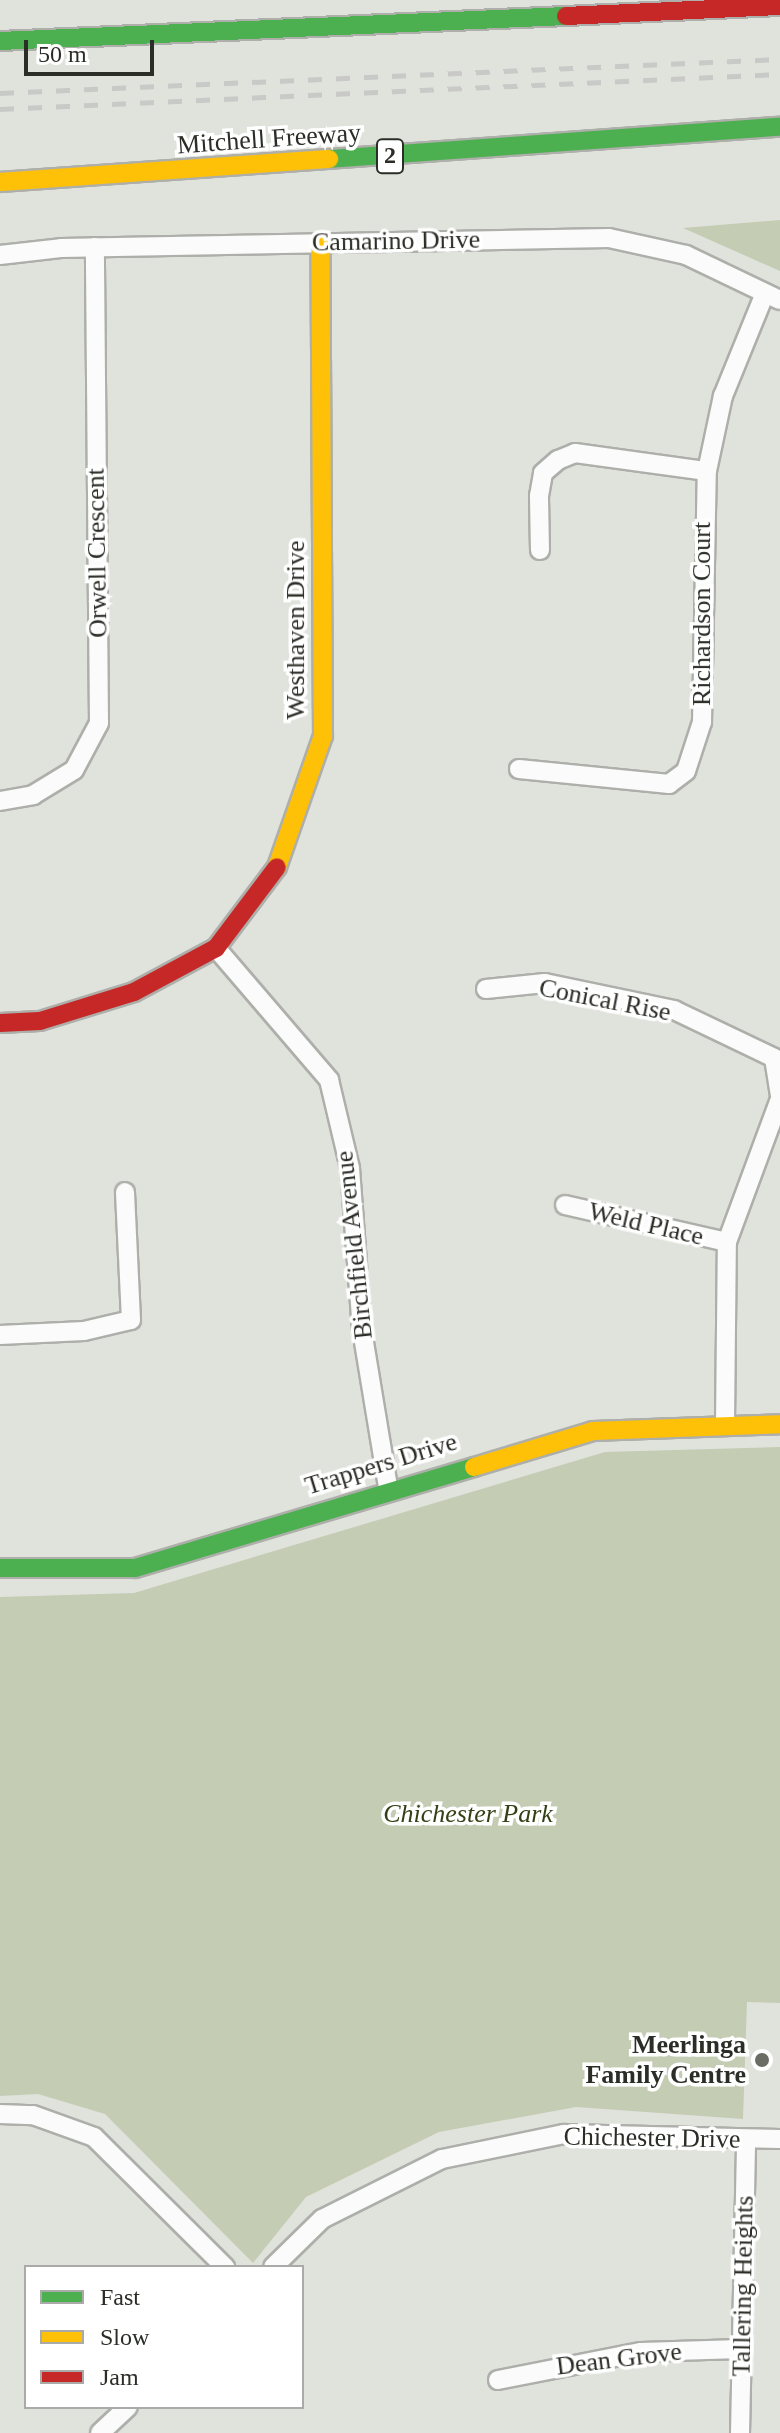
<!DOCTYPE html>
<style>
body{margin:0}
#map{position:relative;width:780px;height:2433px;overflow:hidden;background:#e0e2dc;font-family:Georgia,serif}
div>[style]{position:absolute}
.green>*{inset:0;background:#c4ccb4}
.roads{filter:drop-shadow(2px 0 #aeafaa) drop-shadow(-2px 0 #aeafaa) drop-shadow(0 2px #aeafaa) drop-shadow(0 -2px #aeafaa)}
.street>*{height:18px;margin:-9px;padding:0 9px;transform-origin:9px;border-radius:9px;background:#fafbfa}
.fast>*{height:18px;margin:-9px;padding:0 9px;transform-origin:9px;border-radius:9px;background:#4caf50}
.slow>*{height:18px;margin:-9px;padding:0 9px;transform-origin:9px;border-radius:9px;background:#ffc107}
.jam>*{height:18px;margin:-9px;padding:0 9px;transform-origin:9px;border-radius:9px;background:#c62828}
.rail>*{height:5px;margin-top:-2.5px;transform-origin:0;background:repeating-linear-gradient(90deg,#c9c9c8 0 14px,transparent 0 28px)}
.dots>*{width:22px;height:22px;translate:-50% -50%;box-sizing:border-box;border:4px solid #fff;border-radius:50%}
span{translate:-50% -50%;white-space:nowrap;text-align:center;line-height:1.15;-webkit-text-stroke:7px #fff;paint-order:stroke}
.shield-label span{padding:2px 6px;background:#fff;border:2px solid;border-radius:6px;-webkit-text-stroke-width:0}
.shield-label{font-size:24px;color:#2b2d27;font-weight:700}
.street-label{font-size:26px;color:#2b2d27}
.park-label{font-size:26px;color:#333f14;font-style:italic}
.poi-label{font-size:26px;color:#2b2d27;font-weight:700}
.right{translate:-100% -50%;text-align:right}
.legend{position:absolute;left:24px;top:2265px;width:280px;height:144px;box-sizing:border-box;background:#fff;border:2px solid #aaaba9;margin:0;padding:10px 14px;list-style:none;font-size:24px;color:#2b2d27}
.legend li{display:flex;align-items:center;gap:16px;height:40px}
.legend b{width:40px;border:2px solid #aaaba9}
.scale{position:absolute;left:24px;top:40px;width:130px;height:36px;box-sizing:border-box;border:4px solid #2b2d27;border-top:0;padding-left:10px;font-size:24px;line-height:28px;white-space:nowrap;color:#2b2d27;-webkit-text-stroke:6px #fff;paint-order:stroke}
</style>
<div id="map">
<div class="green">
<i style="clip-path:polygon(780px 220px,780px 271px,683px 228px)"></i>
<i style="clip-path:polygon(780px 1447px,780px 2003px,747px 2002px,743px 2119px,576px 2107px,439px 2132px,306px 2197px,253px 2263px,105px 2114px,38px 2094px,0 2096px,0 1597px,134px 1593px,605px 1452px)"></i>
</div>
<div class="roads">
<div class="street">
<i style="left:0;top:255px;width:61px;rotate:-6.5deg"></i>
<i style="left:61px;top:248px;width:548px;rotate:-1.05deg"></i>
<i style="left:609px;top:238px;width:79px;rotate:12.4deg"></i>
<i style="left:686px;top:255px;width:104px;rotate:25.6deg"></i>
<i style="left:540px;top:550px;width:54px;rotate:-91.1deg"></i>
<i style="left:539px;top:496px;width:23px;rotate:-80deg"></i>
<i style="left:543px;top:473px;width:20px;rotate:-41deg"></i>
<i style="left:558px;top:460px;width:18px;rotate:-22deg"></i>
<i style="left:575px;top:453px;width:133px;rotate:7.8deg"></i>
<i style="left:519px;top:769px;width:151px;rotate:5.7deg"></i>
<i style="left:669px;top:784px;width:21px;rotate:-37deg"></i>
<i style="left:686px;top:771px;width:52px;rotate:-71.9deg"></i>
<i style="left:702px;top:722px;width:251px;rotate:-88.9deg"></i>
<i style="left:707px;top:471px;width:77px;rotate:-78deg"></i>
<i style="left:723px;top:396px;width:111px;rotate:-67.8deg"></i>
<i style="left:0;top:801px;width:34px;rotate:-10deg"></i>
<i style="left:33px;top:795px;width:48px;rotate:-31.4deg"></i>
<i style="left:74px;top:770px;width:53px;rotate:-62deg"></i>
<i style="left:99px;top:723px;width:476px;rotate:-90.5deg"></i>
<i style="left:216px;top:948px;width:174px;rotate:49.4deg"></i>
<i style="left:329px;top:1080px;width:90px;rotate:76.6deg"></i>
<i style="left:350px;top:1168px;width:162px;rotate:85.8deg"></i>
<i style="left:362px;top:1330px;width:159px;rotate:80.6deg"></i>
<i style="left:486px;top:989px;width:59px;rotate:-5.8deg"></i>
<i style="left:545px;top:983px;width:132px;rotate:11.8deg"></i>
<i style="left:674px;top:1010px;width:111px;rotate:25.6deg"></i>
<i style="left:774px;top:1058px;width:36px;rotate:81deg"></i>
<i style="left:565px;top:1205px;width:166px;rotate:12.9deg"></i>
<i style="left:0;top:1335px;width:84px;rotate:-2.7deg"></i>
<i style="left:84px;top:1331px;width:48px;rotate:-13.2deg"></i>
<i style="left:131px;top:1320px;width:128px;rotate:-92.7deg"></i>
<i style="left:725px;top:1423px;width:181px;rotate:-89.4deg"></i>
<i style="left:727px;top:1242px;width:153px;rotate:-69.7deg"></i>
<i style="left:0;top:2114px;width:33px;rotate:2deg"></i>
<i style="left:33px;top:2115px;width:65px;rotate:19.8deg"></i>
<i style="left:94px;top:2137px;width:185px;rotate:44.8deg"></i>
<i style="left:273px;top:2267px;width:69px;rotate:-44.4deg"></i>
<i style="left:322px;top:2219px;width:134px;rotate:-26.6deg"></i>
<i style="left:442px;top:2159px;width:125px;rotate:-11.6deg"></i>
<i style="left:564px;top:2134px;width:216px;rotate:1.3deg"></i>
<i style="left:498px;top:2380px;width:146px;rotate:-11.1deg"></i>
<i style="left:641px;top:2352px;width:100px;rotate:-1.7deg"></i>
<i style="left:100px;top:2433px;width:38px;rotate:-43deg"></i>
<i style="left:740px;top:2433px;width:294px;rotate:-88.8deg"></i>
</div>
<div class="fast">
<i style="left:0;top:41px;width:567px;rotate:-2.53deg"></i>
<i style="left:329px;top:159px;width:452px;rotate:-4.1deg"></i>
<i style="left:0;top:1568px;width:135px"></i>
<i style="left:135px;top:1568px;width:354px;rotate:-16.6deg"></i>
</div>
<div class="slow">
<i style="left:0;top:182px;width:330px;rotate:-4deg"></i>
<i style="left:277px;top:867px;width:139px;rotate:-70.7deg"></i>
<i style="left:323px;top:736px;width:493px;rotate:-90.3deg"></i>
<i style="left:474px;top:1467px;width:124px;rotate:-16.8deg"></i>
<i style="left:593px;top:1431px;width:187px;rotate:-2.1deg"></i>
</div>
<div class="jam">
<i style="left:566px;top:16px;width:214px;rotate:-2.7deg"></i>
<i style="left:0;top:1023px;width:40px;rotate:-2.9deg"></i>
<i style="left:40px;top:1021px;width:98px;rotate:-17.1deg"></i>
<i style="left:134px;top:992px;width:93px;rotate:-28.2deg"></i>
<i style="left:216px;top:948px;width:101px;rotate:-53deg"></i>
</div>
</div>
<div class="rail">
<i style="left:0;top:93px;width:781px;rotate:-2.5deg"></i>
<i style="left:0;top:109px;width:781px;rotate:-2.57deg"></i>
</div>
<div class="dots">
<i style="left:762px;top:2060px;background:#6a6c66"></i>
</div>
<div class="shield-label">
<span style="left:390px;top:156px">2</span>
</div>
<div class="street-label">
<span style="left:269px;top:139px;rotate:-4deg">Mitchell Freeway</span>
<span style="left:396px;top:241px;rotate:-1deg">Camarino Drive</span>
<span style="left:97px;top:553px;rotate:-91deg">Orwell Crescent</span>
<span style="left:702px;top:614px;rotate:-90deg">Richardson Court</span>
<span style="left:296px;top:630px;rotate:-90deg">Westhaven Drive</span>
<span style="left:605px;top:1000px;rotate:11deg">Conical Rise</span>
<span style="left:646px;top:1224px;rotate:13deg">Weld Place</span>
<span style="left:354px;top:1245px;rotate:-96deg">Birchfield Avenue</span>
<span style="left:381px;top:1464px;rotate:-17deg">Trappers Drive</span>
<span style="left:652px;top:2138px;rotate:1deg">Chichester Drive</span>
<span style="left:743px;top:2286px;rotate:-89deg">Tallering Heights</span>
<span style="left:619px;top:2359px;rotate:-7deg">Dean Grove</span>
</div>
<div class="park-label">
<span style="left:468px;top:1814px">Chichester Park</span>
</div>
<div class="poi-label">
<span class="right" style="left:746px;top:2060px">Meerlinga<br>Family Centre</span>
</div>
<ul class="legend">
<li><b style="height:10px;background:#4caf50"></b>Fast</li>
<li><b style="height:10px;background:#ffc107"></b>Slow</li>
<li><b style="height:10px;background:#c62828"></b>Jam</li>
</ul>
<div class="scale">50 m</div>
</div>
